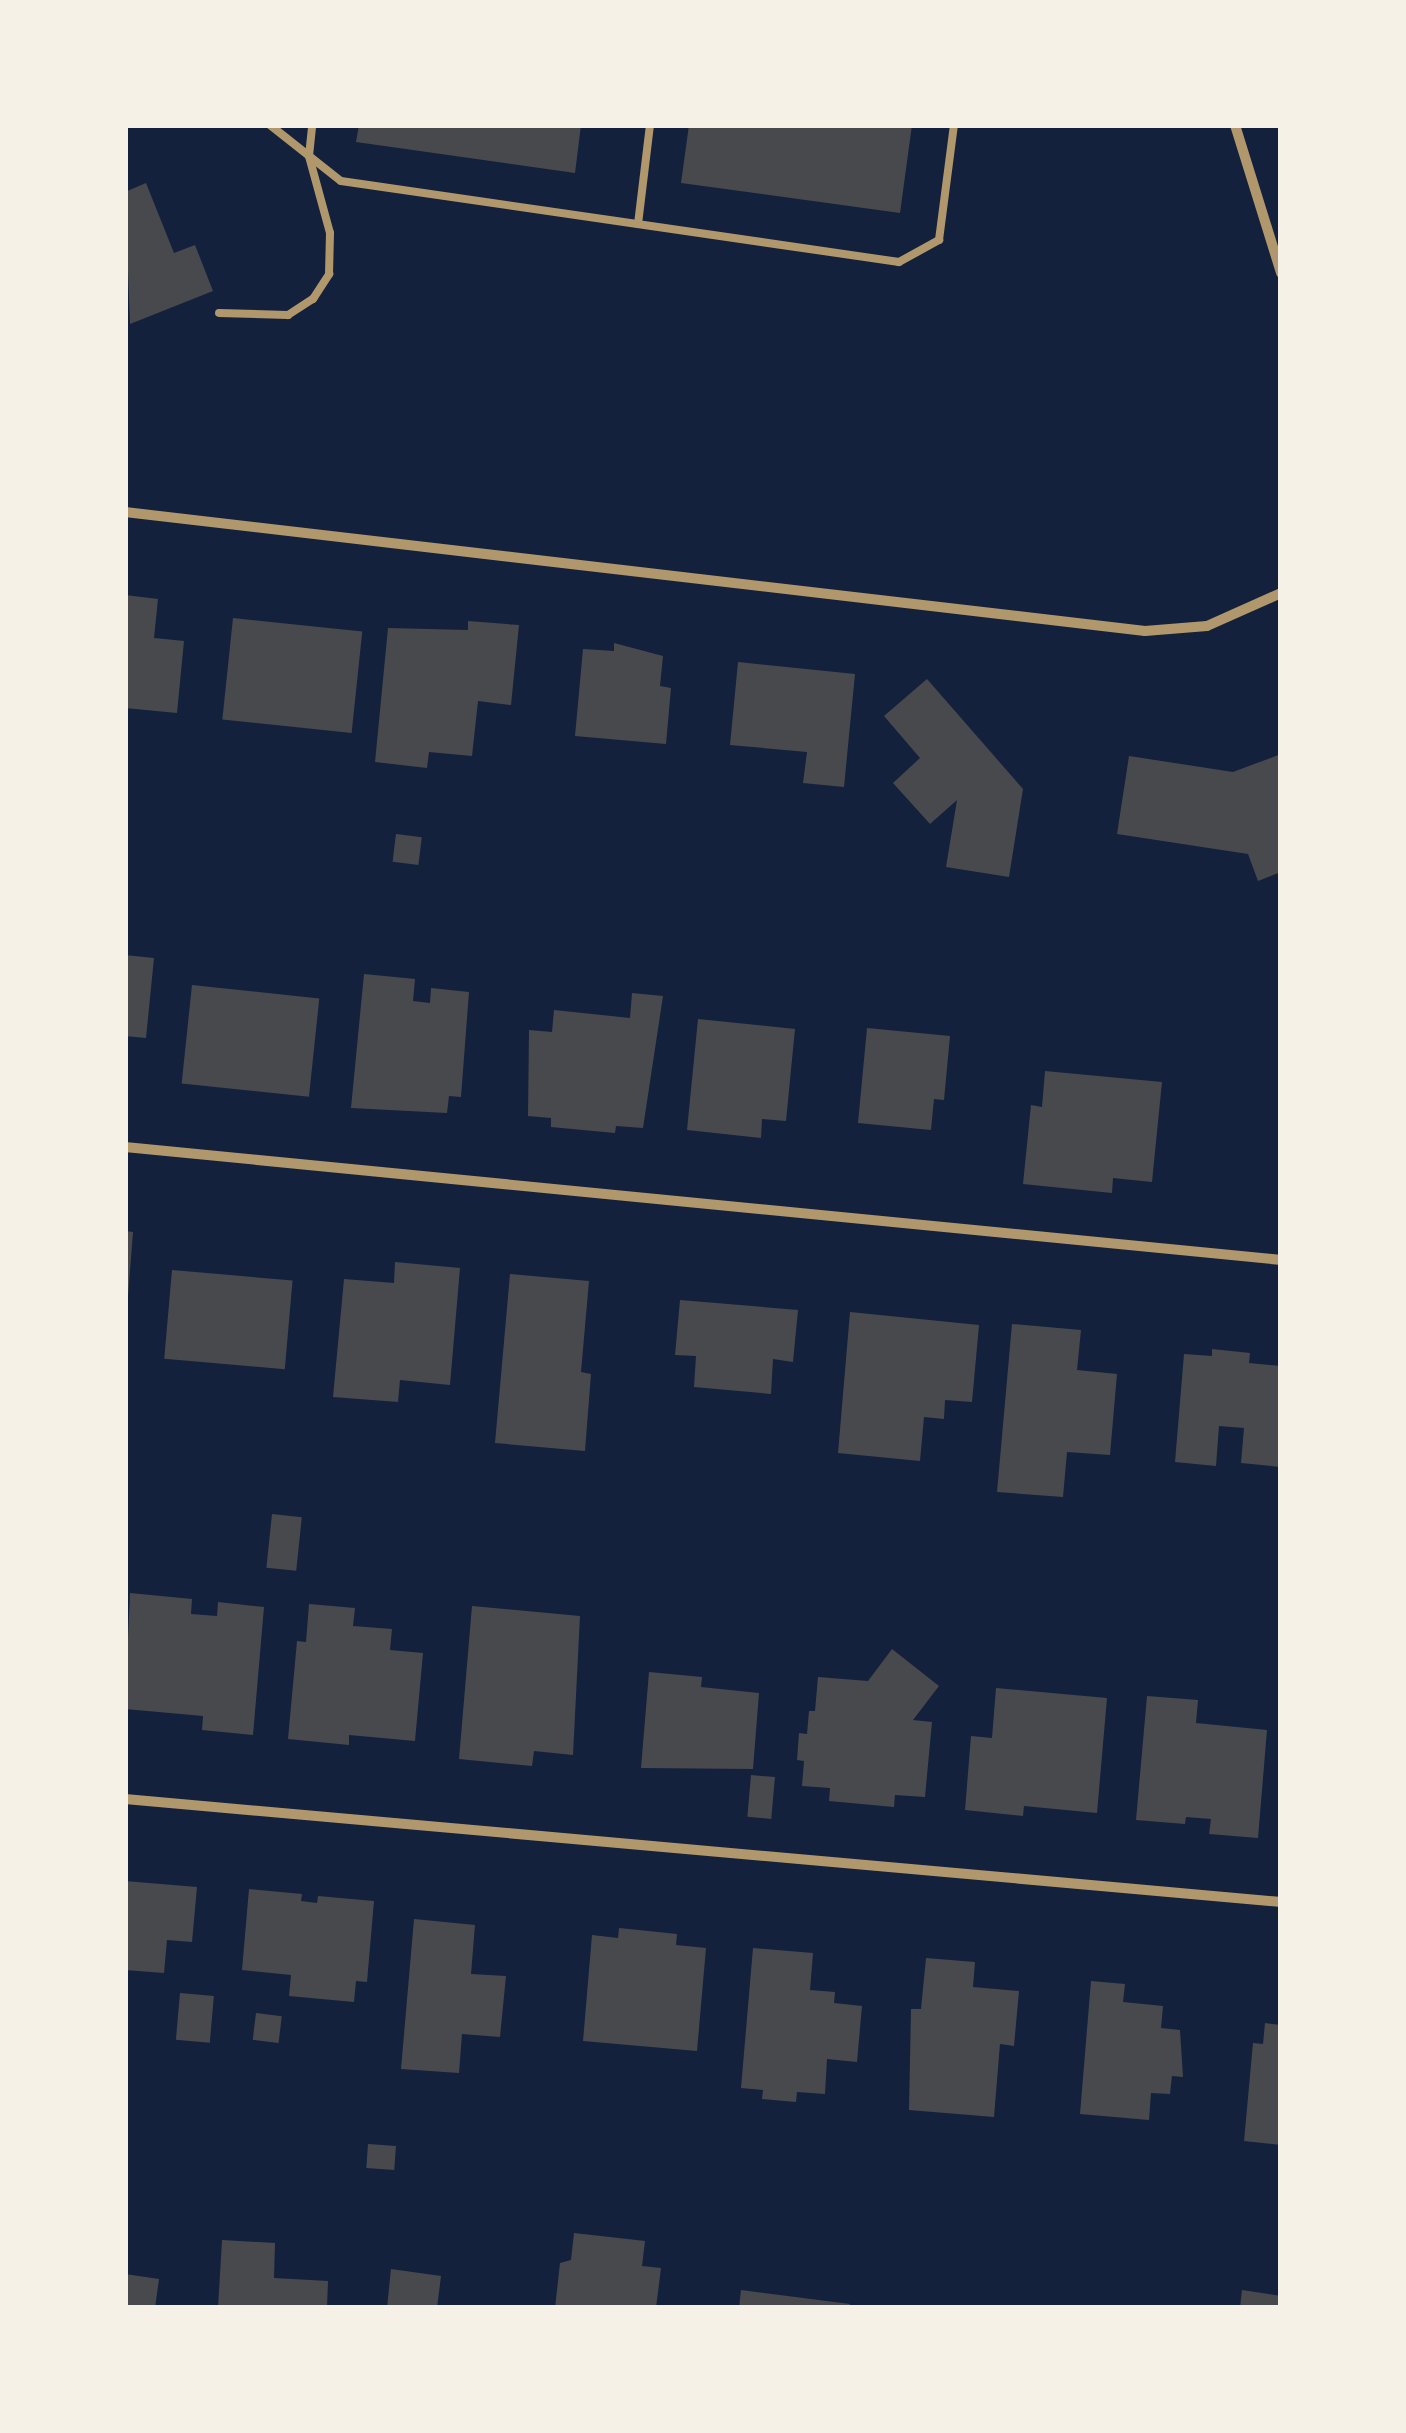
<!DOCTYPE html>
<style>
body{margin:0}
#map{position:relative;width:1406px;height:2433px;overflow:hidden;background:#14213d;font-family:Jost,sans-serif}
div>[style]{position:absolute}
.building>*{inset:0;background:#48494c;transform-origin:0 0}
.service>*{height:8px;margin:-4px;padding:0 4px;transform-origin:4px;border-radius:4px;background:#b1986c}
.minor>*{height:10px;margin:-5px;padding:0 5px;transform-origin:5px;border-radius:5px;background:#b1986c}
span{translate:-50% -50%;white-space:nowrap;text-align:center;line-height:1.15;-webkit-text-stroke:8px #f6f1e7;paint-order:stroke}
.frame{position:absolute;inset:0;border:128px solid #f6f1e7;pointer-events:none}
</style>
<div id="map">
<div class="building">
<i style="clip-path:polygon(359px 125px,581px 125px,575px 173px,356px 142px)"></i>
<i style="clip-path:polygon(689px 125px,912px 125px,900px 213px,681px 183px)"></i>
<i style="clip-path:polygon(146px 183px,174px 253px,195px 245px,213px 291px,130px 324px,125px 192px)"></i>
<i style="clip-path:polygon(125px 595px,158px 599px,154px 638px,184px 641px,177px 713px,125px 708px)"></i>
<i style="left:233px;top:618px;width:130px;height:102px;rotate:6deg"></i>
<i style="clip-path:polygon(468px 621px,519px 625px,511px 705px,478px 701px,472px 756px,429px 752px,427px 768px,375px 762px,388px 628px,468px 630px)"></i>
<i style="clip-path:polygon(614px 643px,663px 656px,660px 686px,671px 688px,666px 744px,575px 736px,583px 649px,614px 651px)"></i>
<i style="clip-path:polygon(738px 662px,855px 674px,844px 787px,803px 783px,807px 752px,730px 745px)"></i>
<i style="clip-path:polygon(927px 679px,1023px 789px,1009px 877px,946px 867px,957px 800px,930px 824px,893px 783px,920px 758px,884px 716px)"></i>
<i style="clip-path:polygon(1281px 754px,1281px 872px,1258px 881px,1248px 854px,1117px 834px,1129px 756px,1233px 772px)"></i>
<i style="left:396px;top:834px;width:26px;height:28px;rotate:7deg"></i>
<i style="clip-path:polygon(125px 955px,154px 958px,146px 1038px,125px 1036px)"></i>
<i style="clip-path:polygon(364px 974px,415px 979px,413px 1001px,430px 1003px,431px 988px,469px 992px,461px 1097px,449px 1096px,447px 1113px,351px 1108px)"></i>
<i style="left:192px;top:985px;width:128px;height:99px;rotate:6deg"></i>
<i style="clip-path:polygon(632px 993px,663px 996px,643px 1128px,616px 1126px,615px 1133px,551px 1127px,551px 1118px,528px 1116px,529px 1030px,552px 1032px,554px 1010px,630px 1018px)"></i>
<i style="clip-path:polygon(698px 1019px,795px 1029px,786px 1121px,762px 1119px,761px 1138px,687px 1130px)"></i>
<i style="clip-path:polygon(867px 1028px,950px 1036px,944px 1100px,934px 1099px,931px 1130px,858px 1123px)"></i>
<i style="clip-path:polygon(1045px 1071px,1162px 1082px,1152px 1182px,1113px 1178px,1112px 1193px,1023px 1184px,1031px 1105px,1042px 1107px)"></i>
<i style="clip-path:polygon(125px 1231px,133px 1232px,128px 1296px,125px 1296px)"></i>
<i style="clip-path:polygon(395px 1262px,460px 1268px,450px 1385px,400px 1380px,398px 1402px,333px 1397px,344px 1279px,394px 1283px)"></i>
<i style="left:172px;top:1270px;width:121px;height:89px;rotate:5deg"></i>
<i style="clip-path:polygon(510px 1274px,589px 1281px,581px 1372px,591px 1374px,585px 1451px,495px 1443px)"></i>
<i style="clip-path:polygon(680px 1300px,798px 1310px,793px 1362px,773px 1359px,771px 1394px,694px 1387px,696px 1356px,675px 1355px)"></i>
<i style="clip-path:polygon(850px 1312px,979px 1325px,972px 1402px,945px 1400px,944px 1419px,924px 1417px,920px 1461px,838px 1453px)"></i>
<i style="clip-path:polygon(1012px 1324px,1081px 1330px,1077px 1370px,1117px 1374px,1110px 1455px,1067px 1452px,1063px 1497px,997px 1492px)"></i>
<i style="clip-path:polygon(1212px 1349px,1250px 1353px,1249px 1363px,1281px 1366px,1281px 1467px,1241px 1463px,1244px 1428px,1219px 1426px,1216px 1466px,1175px 1462px,1184px 1354px,1212px 1356px)"></i>
<i style="left:272px;top:1514px;width:30px;height:54px;rotate:6deg"></i>
<i style="clip-path:polygon(130px 1593px,192px 1599px,191px 1614px,217px 1616px,218px 1602px,264px 1607px,253px 1735px,202px 1730px,203px 1716px,125px 1709px)"></i>
<i style="clip-path:polygon(309px 1604px,355px 1608px,353px 1626px,392px 1629px,390px 1650px,423px 1653px,415px 1741px,349px 1735px,349px 1745px,288px 1739px,297px 1641px,306px 1642px)"></i>
<i style="clip-path:polygon(472px 1606px,580px 1616px,573px 1755px,534px 1751px,532px 1766px,459px 1759px)"></i>
<i style="clip-path:polygon(892px 1649px,939px 1686px,913px 1720px,932px 1722px,925px 1797px,895px 1795px,894px 1807px,829px 1801px,830px 1788px,802px 1786px,804px 1761px,797px 1760px,799px 1733px,807px 1734px,809px 1711px,815px 1711px,818px 1677px,868px 1681px)"></i>
<i style="clip-path:polygon(649px 1672px,702px 1677px,701px 1687px,759px 1693px,753px 1769px,641px 1768px)"></i>
<i style="clip-path:polygon(996px 1688px,1107px 1698px,1097px 1813px,1024px 1806px,1023px 1816px,965px 1810px,971px 1736px,992px 1738px)"></i>
<i style="clip-path:polygon(1147px 1696px,1198px 1700px,1196px 1723px,1267px 1730px,1258px 1838px,1209px 1834px,1211px 1819px,1186px 1817px,1185px 1824px,1136px 1820px)"></i>
<i style="left:751px;top:1775px;width:24px;height:42px;rotate:5deg"></i>
<i style="clip-path:polygon(125px 1881px,197px 1887px,192px 1942px,167px 1940px,164px 1973px,125px 1970px)"></i>
<i style="clip-path:polygon(249px 1889px,302px 1894px,301px 1901px,317px 1903px,318px 1896px,374px 1901px,367px 1982px,356px 1981px,354px 2002px,289px 1996px,291px 1975px,242px 1970px)"></i>
<i style="clip-path:polygon(414px 1919px,475px 1925px,471px 1974px,506px 1976px,500px 2037px,462px 2034px,459px 2073px,401px 2069px)"></i>
<i style="clip-path:polygon(619px 1928px,677px 1934px,676px 1945px,706px 1948px,697px 2051px,583px 2041px,592px 1935px,618px 1938px)"></i>
<i style="clip-path:polygon(753px 1948px,813px 1953px,810px 1990px,835px 1992px,834px 2003px,862px 2006px,857px 2062px,827px 2059px,825px 2094px,797px 2092px,796px 2102px,762px 2099px,763px 2090px,741px 2088px)"></i>
<i style="clip-path:polygon(926px 1958px,975px 1962px,973px 1987px,1019px 1991px,1014px 2046px,1000px 2044px,994px 2117px,909px 2110px,911px 2009px,921px 2009px)"></i>
<i style="clip-path:polygon(1091px 1981px,1125px 1984px,1123px 2002px,1163px 2006px,1161px 2028px,1180px 2030px,1183px 2077px,1172px 2076px,1170px 2094px,1151px 2093px,1149px 2120px,1080px 2114px)"></i>
<i style="left:180px;top:1993px;width:34px;height:47px;rotate:5deg"></i>
<i style="left:256px;top:2013px;width:26px;height:27px;rotate:7deg"></i>
<i style="clip-path:polygon(1265px 2023px,1281px 2025px,1281px 2145px,1244px 2141px,1253px 2043px,1263px 2044px)"></i>
<i style="left:368px;top:2144px;width:28px;height:24px;rotate:4deg"></i>
<i style="clip-path:polygon(574px 2233px,645px 2241px,642px 2266px,661px 2268px,656px 2308px,555px 2308px,560px 2263px,571px 2260px)"></i>
<i style="clip-path:polygon(222px 2240px,275px 2243px,274px 2278px,328px 2281px,327px 2308px,218px 2308px)"></i>
<i style="clip-path:polygon(391px 2269px,441px 2276px,437px 2308px,387px 2308px)"></i>
<i style="clip-path:polygon(125px 2274px,159px 2279px,155px 2308px,125px 2308px)"></i>
<i style="clip-path:polygon(741px 2290px,850px 2304px,849px 2308px,739px 2308px)"></i>
<i style="clip-path:polygon(1242px 2290px,1281px 2296px,1281px 2308px,1240px 2308px)"></i>
</div>
<div class="service">
<i style="left:270px;top:125px;width:90px;rotate:38.3deg"></i>
<i style="left:341px;top:181px;width:564px;rotate:8.26deg"></i>
<i style="left:899px;top:262px;width:46px;rotate:-28.8deg"></i>
<i style="left:939px;top:240px;width:116px;rotate:-82.6deg"></i>
<i style="left:638px;top:224px;width:100px;rotate:-83.1deg"></i>
<i style="left:219px;top:313px;width:69px;rotate:1.7deg"></i>
<i style="left:288px;top:315px;width:30px;rotate:-33deg"></i>
<i style="left:313px;top:299px;width:30px;rotate:-57deg"></i>
<i style="left:329px;top:274px;width:41px;rotate:-88.6deg"></i>
<i style="left:330px;top:233px;width:80px;rotate:-105.3deg"></i>
<i style="left:309px;top:156px;width:31px;rotate:-84deg"></i>
</div>
<div class="minor">
<i style="left:1235px;top:125px;width:155px;rotate:72.7deg"></i>
<i style="left:125px;top:512px;width:1027px;rotate:6.65deg"></i>
<i style="left:1145px;top:631px;width:62px;rotate:-4.6deg"></i>
<i style="left:1207px;top:626px;width:81px;rotate:-24deg"></i>
<i style="left:125px;top:1147px;width:1162px;rotate:5.58deg"></i>
<i style="left:125px;top:1799px;width:1161px;rotate:5.09deg"></i>
</div>
<div class="frame"></div>
</div>
